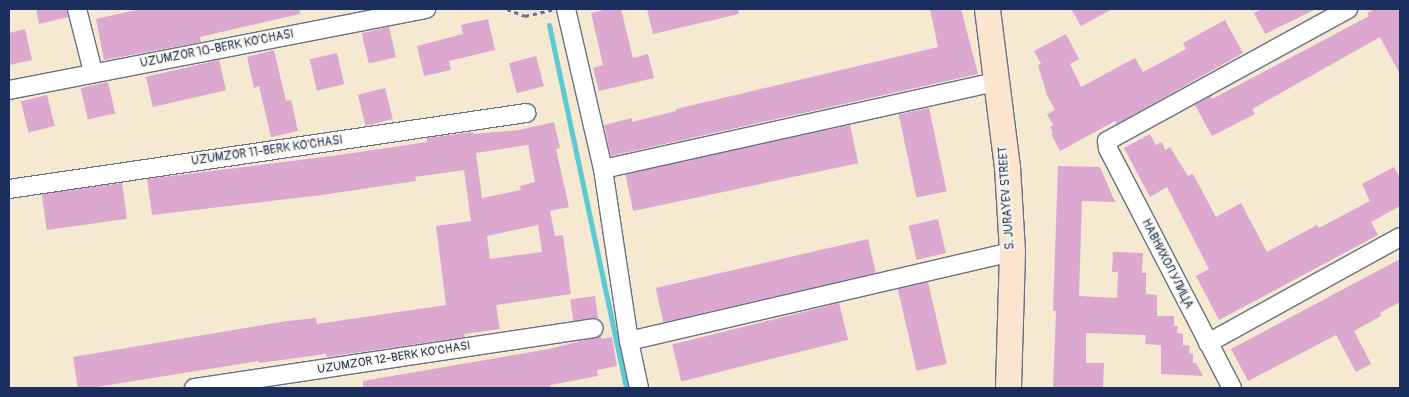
<!DOCTYPE html>
<meta charset="utf-8">
<style>
body{margin:0}
#map{position:relative;width:1409px;height:397px;overflow:hidden;background:#f5e9d2;font-family:Pangolin,sans-serif}
div>[style]{position:absolute}
.stream>*{height:5px;margin:-2.5px;padding:0 2.5px;transform-origin:2.5px;border-radius:2.5px;background:#5dcad3}
.building>*{inset:0;background:#dca8cf;transform-origin:0 0}
.path>*{height:3px;margin-top:-1.5px;transform-origin:0;background:repeating-linear-gradient(90deg,#677087 0 4px,transparent 0 8px)}
.roads{filter:drop-shadow(1px 0 #677087) drop-shadow(-1px 0 #677087) drop-shadow(0 1px #677087) drop-shadow(0 -1px #677087)}
.street>*{height:18px;margin:-9px;padding:0 9px;transform-origin:9px;border-radius:9px;background:#fff}
.secondary>*{height:25px;margin:-12.5px;padding:0 12.5px;transform-origin:12.5px;border-radius:12.5px;background:#fce5cf}
span{translate:-50% -50%;white-space:nowrap;text-align:center;line-height:1.15;-webkit-text-stroke:4px #fbf7ec;paint-order:stroke}
.street-label{font-size:12px;color:#1b2f5e}
.frame{position:absolute;inset:0;border:10px solid #1b2f5e;pointer-events:none}
</style>
<div id="map">
<div class="stream">
<i style="left:549px;top:25px;width:371px;rotate:78deg"></i>
</div>
<div class="building">
<i style="clip-path:polygon(36px 9px,67px 9px,68px 17px,39px 24px)"></i>
<i style="clip-path:polygon(141px 9px,299px 9px,300px 14px,200px 37px,201px 42px,104px 60px,96px 19px)"></i>
<i style="clip-path:polygon(608px 9px,621px 9px,633px 58px,648px 54px,654px 78px,599px 91px,593px 68px,603px 65px,591px 13px)"></i>
<i style="clip-path:polygon(647px 9px,738px 9px,739px 14px,653px 34px)"></i>
<i style="clip-path:polygon(930px 9px,961px 9px,978px 74px,611px 156px,604px 125px,632px 118px,632px 122px,676px 111px,676px 109px,938px 47px)"></i>
<i style="clip-path:polygon(1071px 9px,1112px 9px,1081px 26px)"></i>
<i style="clip-path:polygon(1262px 9px,1316px 9px,1265px 34px,1254px 13px)"></i>
<i style="clip-path:polygon(1375px 9px,1400px 9px,1400px 74px,1380px 37px,1252px 109px,1255px 114px,1212px 136px,1195px 105px,1211px 96px,1212px 99px,1326px 39px,1369px 16px,1367px 13px)"></i>
<i style="clip-path:polygon(488px 19px,495px 50px,449px 61px,451px 70px,424px 76px,417px 46px,463px 34px,461px 25px)"></i>
<i style="clip-path:polygon(1225px 20px,1243px 53px,1117px 124px,1115px 121px,1060px 151px,1051px 134px,1053px 133px,1050px 127px,1053px 125px,1047px 114px,1055px 110px,1047px 95px,1038px 65px,1041px 64px,1034px 51px,1066px 34px,1079px 59px,1070px 64px,1081px 87px,1135px 58px,1143px 72px,1186px 49px,1183px 43px)"></i>
<i style="left:389px;top:27px;width:31px;height:28px;rotate:77deg"></i>
<i style="clip-path:polygon(25px 29px,32px 60px,9px 65px,9px 33px)"></i>
<i style="clip-path:polygon(274px 50px,286px 101px,291px 100px,298px 131px,271px 137px,259px 86px,254px 88px,247px 57px)"></i>
<i style="left:337px;top:53px;width:32px;height:28px;rotate:77deg"></i>
<i style="left:536px;top:56px;width:31px;height:28px;rotate:75deg"></i>
<i style="left:219px;top:60px;width:31px;height:75px;rotate:77deg"></i>
<i style="left:108px;top:82px;width:32px;height:28px;rotate:77deg"></i>
<i style="left:385px;top:88px;width:32px;height:28px;rotate:76deg"></i>
<i style="left:47px;top:95px;width:32px;height:27px;rotate:76deg"></i>
<i style="left:929px;top:108px;width:85px;height:31px;rotate:78deg"></i>
<i style="clip-path:polygon(evenodd,554px 122px,560px 148px,556px 149px,569px 207px,550px 211px,555px 236px,563px 235px,571px 294px,496px 305px,500px 329px,464px 334px,465px 337px,326px 357px,326px 354px,259px 363px,259px 361px,90px 388px,78px 388px,73px 357px,287px 321px,316px 318px,317px 324px,446px 305px,436px 226px,471px 221px,464px 170px,415px 177px,416px 181px,322px 195px,152px 215px,147px 179px,339px 155px,427px 142px,427px 138px,473px 132px,473px 134px,519px 130px,554px 122px,528px 145px,535px 182px,520px 186px,521px 190px,482px 198px,476px 153px,528px 145px,554px 122px,538px 225px,542px 252px,490px 259px,487px 236px,538px 225px)"></i>
<i style="left:850px;top:125px;width:39px;height:230px;rotate:78deg"></i>
<i style="clip-path:polygon(1150px 134px,1156px 145px,1162px 142px,1165px 150px,1170px 147px,1188px 176px,1193px 174px,1216px 217px,1241px 203px,1267px 252px,1317px 225px,1319px 228px,1370px 201px,1362px 184px,1394px 167px,1400px 178px,1400px 206px,1371px 222px,1378px 235px,1219px 320px,1196px 276px,1209px 269px,1167px 187px,1150px 197px,1124px 148px)"></i>
<i style="clip-path:polygon(1058px 166px,1100px 167px,1115px 202px,1082px 201px,1079px 296px,1117px 298px,1118px 272px,1112px 272px,1113px 252px,1143px 253px,1142px 273px,1146px 273px,1146px 294px,1157px 295px,1157px 316px,1174px 316px,1174px 326px,1178px 326px,1177px 333px,1183px 334px,1183px 345px,1190px 346px,1189px 353px,1193px 354px,1193px 363px,1196px 363px,1203px 376px,1161px 374px,1161px 345px,1145px 344px,1146px 335px,1086px 333px,1086px 363px,1104px 363px,1103px 388px,1053px 388px,1056px 311px,1053px 311px)"></i>
<i style="left:122px;top:183px;width:36px;height:81px;rotate:82deg"></i>
<i style="left:938px;top:219px;width:35px;height:30px;rotate:77deg"></i>
<i style="left:868px;top:239px;width:35px;height:218px;rotate:77deg"></i>
<i style="clip-path:polygon(1400px 259px,1400px 302px,1380px 313px,1381px 316px,1354px 331px,1371px 364px,1356px 372px,1336px 335px,1248px 381px,1231px 349px)"></i>
<i style="left:928px;top:282px;width:84px;height:31px;rotate:77deg"></i>
<i style="left:595px;top:296px;width:22px;height:25px;rotate:82deg"></i>
<i style="left:839px;top:303px;width:38px;height:172px;rotate:76deg"></i>
<i style="clip-path:polygon(601px 336px,601px 339px,612px 337px,617px 366px,597px 370px,598px 376px,550px 385px,551px 388px,363px 388px,363px 381px,549px 349px)"></i>
</div>
<div class="path">
<i style="left:507px;top:9px;width:19px;rotate:21deg"></i>
<i style="left:525px;top:16px;width:28px;rotate:-13deg"></i>
</div>
<div class="roads">
<div class="street">
<i style="left:77px;top:9px;width:65px;rotate:75.7deg"></i>
<i style="left:566px;top:9px;width:164px;rotate:77deg"></i>
<i style="left:603px;top:169px;width:174px;rotate:81.4deg"></i>
<i style="left:629px;top:341px;width:48px;rotate:78deg"></i>
<i style="left:9px;top:90px;width:425px;rotate:-11deg"></i>
<i style="left:603px;top:169px;width:403px;rotate:-12.5deg"></i>
<i style="left:9px;top:189px;width:523px;rotate:-8.36deg"></i>
<i style="left:629px;top:341px;width:393px;rotate:-13.1deg"></i>
<i style="left:1208px;top:343px;width:219px;rotate:-28.9deg"></i>
<i style="left:194px;top:388px;width:404px;rotate:-8.5deg"></i>
<i style="left:1232px;top:388px;width:269px;rotate:-117.4deg"></i>
<i style="left:1108px;top:149px;width:8px;rotate:-97deg"></i>
<i style="left:1107px;top:141px;width:275px;rotate:-28.7deg"></i>
</div>
<div class="secondary">
<i style="left:987px;top:9px;width:159px;rotate:82.8deg"></i>
<i style="left:1007px;top:167px;width:85px;rotate:86.6deg"></i>
<i style="left:1012px;top:252px;width:136px;rotate:91.7deg"></i>
</div>
</div>
<div class="street-label">
<span style="left:217px;top:49px;rotate:-11deg">UZUMZOR 10-BERK KO'CHASI</span>
<span style="left:267px;top:151px;rotate:-8deg">UZUMZOR 11-BERK KO'CHASI</span>
<span style="left:1007px;top:198px;rotate:-94deg">S. JURAYEV STREET</span>
<span style="left:1167px;top:264px;rotate:63deg">НАВНИХОЛ УЛИЦА</span>
<span style="left:394px;top:358px;rotate:-9deg">UZUMZOR 12-BERK KO'CHASI</span>
</div>
<div class="frame"></div>
</div>
